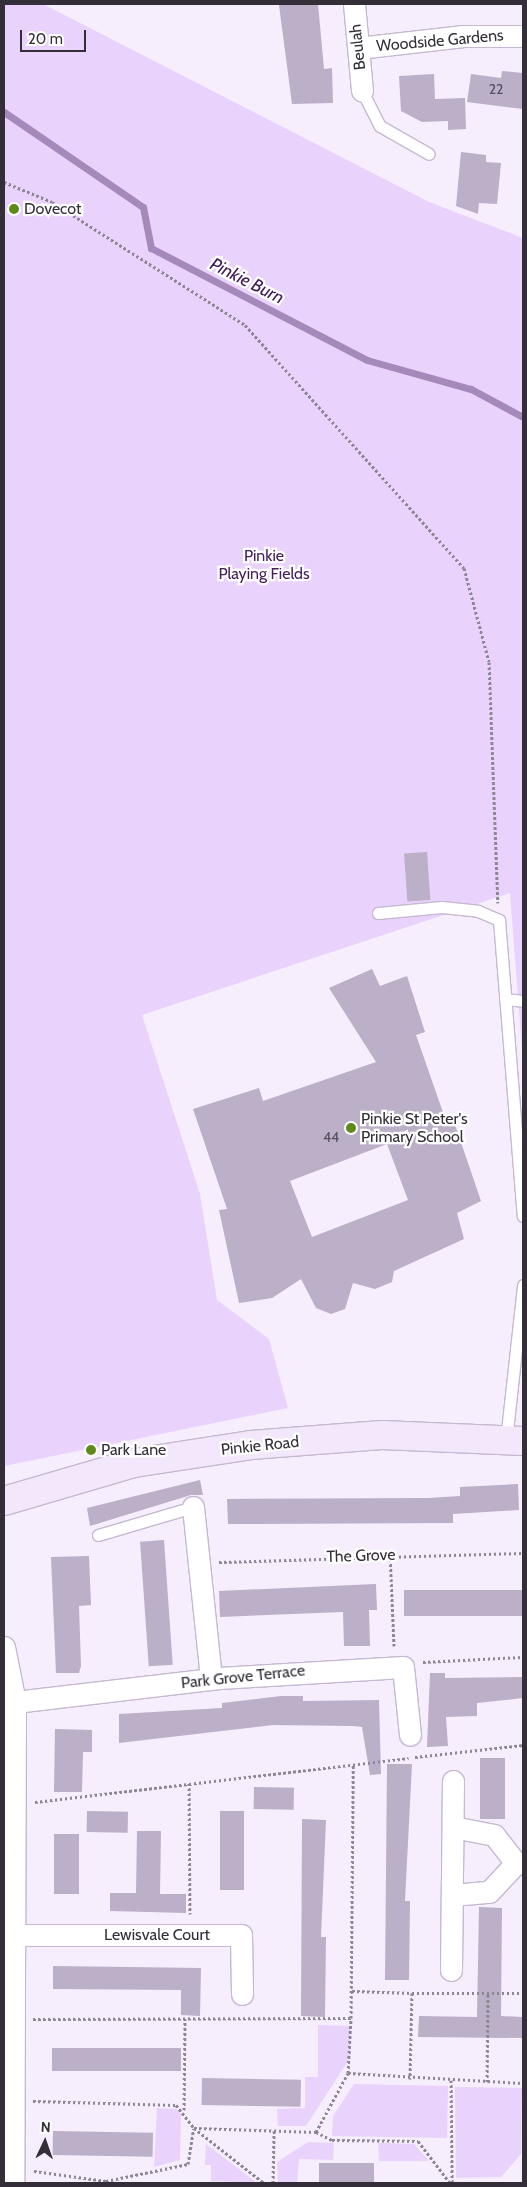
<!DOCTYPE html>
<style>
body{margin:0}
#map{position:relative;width:527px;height:2187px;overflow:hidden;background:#f6edfd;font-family:Cabin,sans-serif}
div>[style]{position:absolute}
.green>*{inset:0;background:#e9d2fc}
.stream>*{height:7px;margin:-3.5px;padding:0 3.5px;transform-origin:3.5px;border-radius:3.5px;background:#a589bb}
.building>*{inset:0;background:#bcafc8;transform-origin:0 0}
.path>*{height:3px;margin-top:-1.5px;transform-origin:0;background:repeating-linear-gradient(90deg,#8d8693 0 2.5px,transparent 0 5px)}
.roads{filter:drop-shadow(1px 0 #c6b8d2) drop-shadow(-1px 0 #c6b8d2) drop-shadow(0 1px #c6b8d2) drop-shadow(0 -1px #c6b8d2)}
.lane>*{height:11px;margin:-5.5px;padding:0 5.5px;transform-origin:5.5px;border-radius:5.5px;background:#fff}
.street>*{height:21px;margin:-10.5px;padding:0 10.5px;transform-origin:10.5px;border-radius:10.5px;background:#fff}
.secondary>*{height:28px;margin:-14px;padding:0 14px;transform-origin:14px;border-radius:14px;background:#f3e8fb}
.dots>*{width:14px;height:14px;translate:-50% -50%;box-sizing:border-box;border:2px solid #fff;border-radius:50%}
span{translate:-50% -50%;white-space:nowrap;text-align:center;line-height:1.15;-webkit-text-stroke:4.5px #fff;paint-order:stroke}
.number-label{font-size:14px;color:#554e5c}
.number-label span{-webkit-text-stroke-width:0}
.street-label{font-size:16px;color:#332e38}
.poi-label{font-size:16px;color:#332e38}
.left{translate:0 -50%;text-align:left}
.park-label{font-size:16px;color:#45205d}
.water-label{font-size:18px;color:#3e1956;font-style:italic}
.frame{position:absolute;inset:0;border:5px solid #332e38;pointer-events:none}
.north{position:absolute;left:20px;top:2117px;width:50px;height:50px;-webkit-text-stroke:4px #fff;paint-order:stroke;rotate:3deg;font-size:14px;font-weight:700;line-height:20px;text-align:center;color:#332e38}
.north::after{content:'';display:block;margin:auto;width:18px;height:22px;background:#332e38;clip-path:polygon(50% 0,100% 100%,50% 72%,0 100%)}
.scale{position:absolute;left:20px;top:30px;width:66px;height:22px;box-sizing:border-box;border:2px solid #332e38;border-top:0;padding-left:6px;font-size:15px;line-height:18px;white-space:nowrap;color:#332e38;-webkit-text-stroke:4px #fff;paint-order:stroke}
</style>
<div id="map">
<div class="green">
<i style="clip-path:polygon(4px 4px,43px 4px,429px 202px,523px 238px,523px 1062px,510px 893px,142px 1015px,200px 1194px,217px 1300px,269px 1339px,288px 1408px,4px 1466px)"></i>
<i style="clip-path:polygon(318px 2025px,350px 2026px,350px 2058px,306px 2126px,278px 2126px,277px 2109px,305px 2108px,305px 2077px,318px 2077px)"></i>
<i style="clip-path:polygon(354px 2084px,448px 2086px,447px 2138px,332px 2136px,333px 2116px)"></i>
<i style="clip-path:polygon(455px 2087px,522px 2088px,521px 2154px,501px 2177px,456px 2178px)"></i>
<i style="clip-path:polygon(157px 2108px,177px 2109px,181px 2114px,180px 2160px,154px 2167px)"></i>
<i style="clip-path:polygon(308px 2142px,334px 2143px,333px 2160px,299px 2159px,297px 2183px,278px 2183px,277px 2162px)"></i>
<i style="clip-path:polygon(378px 2143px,414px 2144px,429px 2161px,379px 2161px)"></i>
<i style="clip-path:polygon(206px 2144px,257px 2183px,211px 2181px,211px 2165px,205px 2165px)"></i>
</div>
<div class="stream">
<i style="left:4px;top:112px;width:168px;rotate:34.4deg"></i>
<i style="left:143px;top:207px;width:42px;rotate:79deg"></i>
<i style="left:151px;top:248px;width:243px;rotate:27.4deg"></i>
<i style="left:367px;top:360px;width:108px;rotate:15.6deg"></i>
<i style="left:471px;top:389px;width:59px;rotate:28.3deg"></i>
</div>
<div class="building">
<i style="clip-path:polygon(318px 4px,324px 69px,332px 68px,333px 103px,292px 104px,279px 5px)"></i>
<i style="clip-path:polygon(502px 71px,523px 73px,523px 109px,467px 102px,471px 74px,501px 78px)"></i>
<i style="clip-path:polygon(434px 74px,435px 99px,465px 98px,466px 129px,448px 130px,448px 121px,422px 122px,401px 111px,399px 76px)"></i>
<i style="clip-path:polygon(461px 152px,486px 155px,486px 162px,501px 163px,497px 204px,479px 203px,478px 214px,456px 206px)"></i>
<i style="left:427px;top:852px;width:48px;height:23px;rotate:86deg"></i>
<i style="clip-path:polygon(evenodd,372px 969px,380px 986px,407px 976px,425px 1032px,416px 1035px,446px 1121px,453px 1119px,481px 1201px,457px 1213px,464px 1239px,394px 1271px,392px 1282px,375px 1289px,353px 1283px,345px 1309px,331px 1314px,316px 1308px,301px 1279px,272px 1298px,239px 1303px,219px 1210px,227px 1209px,193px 1109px,259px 1088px,263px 1101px,376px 1062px,329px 988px,372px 969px,387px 1144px,408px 1200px,312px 1237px,290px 1181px,387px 1144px)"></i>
<i style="clip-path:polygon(200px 1480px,203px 1495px,191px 1495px,90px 1526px,87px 1508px)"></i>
<i style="clip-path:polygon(518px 1484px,519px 1510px,453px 1514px,453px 1523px,228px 1524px,227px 1499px,428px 1498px,460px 1496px,460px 1487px)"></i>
<i style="left:164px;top:1540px;width:125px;height:24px;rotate:86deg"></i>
<i style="clip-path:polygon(89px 1556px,91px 1605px,79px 1606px,81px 1666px,79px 1673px,56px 1673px,51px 1557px)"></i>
<i style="clip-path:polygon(376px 1584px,377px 1610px,369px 1610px,370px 1646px,344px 1646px,343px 1612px,220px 1617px,219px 1591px)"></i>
<i style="left:523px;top:1590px;width:26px;height:119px;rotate:90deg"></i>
<i style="clip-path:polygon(430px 1673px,445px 1673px,445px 1678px,523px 1677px,523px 1698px,477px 1703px,477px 1716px,446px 1717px,448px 1746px,427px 1747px)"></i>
<i style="clip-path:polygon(281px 1696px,303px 1696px,303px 1701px,379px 1700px,381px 1774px,370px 1775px,362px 1727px,354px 1726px,273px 1725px,119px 1743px,119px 1714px,222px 1708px,222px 1703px)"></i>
<i style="clip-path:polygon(55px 1729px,92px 1730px,92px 1752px,83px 1752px,82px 1792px,54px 1792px)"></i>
<i style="left:480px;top:1758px;width:25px;height:61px"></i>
<i style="clip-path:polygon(387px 1764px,412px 1764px,405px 1901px,410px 1901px,409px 1980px,385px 1980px)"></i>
<i style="left:254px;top:1787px;width:40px;height:22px;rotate:1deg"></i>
<i style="left:87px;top:1811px;width:41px;height:21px;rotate:1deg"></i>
<i style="left:220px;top:1811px;width:24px;height:79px"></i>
<i style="clip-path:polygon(302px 1819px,326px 1820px,321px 1937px,326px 1937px,325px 2017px,301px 2016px)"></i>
<i style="clip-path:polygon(137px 1831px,161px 1831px,160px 1894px,186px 1894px,186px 1913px,110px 1911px,110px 1893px,136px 1893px)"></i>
<i style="left:54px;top:1834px;width:25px;height:60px"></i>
<i style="clip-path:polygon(479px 1907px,502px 1908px,501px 2016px,523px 2017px,523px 2038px,418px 2037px,419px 2016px,477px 2017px)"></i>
<i style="clip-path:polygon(53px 1966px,201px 1968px,200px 2016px,181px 2015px,181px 1990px,53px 1989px)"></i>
<i style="left:52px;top:2048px;width:129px;height:23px"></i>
<i style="left:202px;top:2078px;width:99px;height:27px;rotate:1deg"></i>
<i style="left:53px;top:2131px;width:100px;height:24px;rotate:1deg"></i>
<i style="left:319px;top:2163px;width:55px;height:20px"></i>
</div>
<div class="path">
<i style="left:4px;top:182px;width:52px;rotate:22.6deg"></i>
<i style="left:52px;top:202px;width:229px;rotate:32.5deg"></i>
<i style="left:245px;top:325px;width:327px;rotate:48deg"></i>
<i style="left:464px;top:568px;width:97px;rotate:75.1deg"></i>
<i style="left:489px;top:662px;width:241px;rotate:87.9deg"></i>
<i style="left:390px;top:1554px;width:92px;rotate:87.5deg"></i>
<i style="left:219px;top:1562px;width:304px;rotate:-1.7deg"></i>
<i style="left:423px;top:1662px;width:100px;rotate:-2.9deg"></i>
<i style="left:415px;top:1757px;width:109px;rotate:-6.3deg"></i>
<i style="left:189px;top:1783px;width:131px;rotate:89.6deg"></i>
<i style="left:35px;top:1802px;width:376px;rotate:-6.7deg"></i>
<i style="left:352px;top:1991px;width:60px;rotate:1.9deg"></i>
<i style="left:412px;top:1993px;width:86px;rotate:91.3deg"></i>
<i style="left:412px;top:1993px;width:111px"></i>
<i style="left:33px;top:2019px;width:318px;rotate:-0.2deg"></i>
<i style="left:351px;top:2018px;width:254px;rotate:-89.5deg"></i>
<i style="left:348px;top:2073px;width:55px;rotate:-86.9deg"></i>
<i style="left:451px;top:2080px;width:103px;rotate:89.4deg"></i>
<i style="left:487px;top:2082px;width:89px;rotate:-89.4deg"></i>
<i style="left:33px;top:2101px;width:143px;rotate:1.6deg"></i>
<i style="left:176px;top:2105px;width:29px;rotate:52deg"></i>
<i style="left:194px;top:2128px;width:122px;rotate:1.9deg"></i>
<i style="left:316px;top:2132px;width:67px;rotate:-61.5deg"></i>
<i style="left:348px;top:2073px;width:175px;rotate:3.3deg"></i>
<i style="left:184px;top:2110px;width:91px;rotate:-89.4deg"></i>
<i style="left:316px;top:2132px;width:18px;rotate:27deg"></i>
<i style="left:332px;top:2140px;width:86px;rotate:0.7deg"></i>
<i style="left:418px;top:2141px;width:53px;rotate:52.7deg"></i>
<i style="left:34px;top:2171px;width:73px;rotate:7.9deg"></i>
<i style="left:106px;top:2181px;width:84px;rotate:-11.7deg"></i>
<i style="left:188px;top:2164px;width:36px;rotate:-81deg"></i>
<i style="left:194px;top:2128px;width:89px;rotate:38.2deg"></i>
<i style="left:273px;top:2183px;width:52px;rotate:-88.9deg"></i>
</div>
<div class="roads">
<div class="lane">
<i style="left:362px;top:91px;width:39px;rotate:63deg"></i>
<i style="left:380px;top:126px;width:56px;rotate:29.7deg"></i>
<i style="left:378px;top:913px;width:64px;rotate:-5.4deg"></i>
<i style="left:442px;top:907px;width:36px;rotate:6deg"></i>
<i style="left:478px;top:911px;width:23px;rotate:23deg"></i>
<i style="left:499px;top:920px;width:297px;rotate:85.4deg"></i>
<i style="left:505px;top:999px;width:18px;rotate:6deg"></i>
<i style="left:506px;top:1440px;width:156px;rotate:-83.7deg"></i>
<i style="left:98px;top:1535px;width:99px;rotate:-16.4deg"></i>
</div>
<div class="street">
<i style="left:354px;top:4px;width:87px;rotate:84.7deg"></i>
<i style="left:358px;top:48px;width:106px;rotate:-6.5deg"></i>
<i style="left:463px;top:36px;width:60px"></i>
<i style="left:193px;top:1507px;width:173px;rotate:84deg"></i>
<i style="left:4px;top:1647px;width:56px;rotate:78.7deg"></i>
<i style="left:15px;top:1702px;width:481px;rotate:90.2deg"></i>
<i style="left:15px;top:1702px;width:205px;rotate:-6.7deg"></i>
<i style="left:219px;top:1678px;width:184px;rotate:-3.4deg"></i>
<i style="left:403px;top:1667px;width:68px;rotate:84.1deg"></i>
<i style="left:453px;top:1827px;width:42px;rotate:11deg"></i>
<i style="left:494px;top:1835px;width:36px;rotate:52deg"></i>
<i style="left:452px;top:1895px;width:37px;rotate:-5deg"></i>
<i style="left:489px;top:1892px;width:40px;rotate:-47deg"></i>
<i style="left:516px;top:1863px;width:7px"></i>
<i style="left:14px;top:1935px;width:227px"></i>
<i style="left:241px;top:1935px;width:59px;rotate:89deg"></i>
<i style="left:451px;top:1970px;width:189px;rotate:-89.4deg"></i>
</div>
<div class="secondary">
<i style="left:4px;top:1501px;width:135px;rotate:-16.3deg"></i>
<i style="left:134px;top:1463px;width:118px;rotate:-8.7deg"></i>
<i style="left:251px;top:1445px;width:131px;rotate:-4.4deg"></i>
<i style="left:382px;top:1435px;width:141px;rotate:2.4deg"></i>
</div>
</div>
<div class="dots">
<i style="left:14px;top:209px;background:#5e8a1a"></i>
<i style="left:351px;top:1128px;background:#5e8a1a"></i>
<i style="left:91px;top:1450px;background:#5e8a1a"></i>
</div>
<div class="number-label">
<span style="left:496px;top:89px">22</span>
<span style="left:331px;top:1137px">44</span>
</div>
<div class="street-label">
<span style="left:440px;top:41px;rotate:-5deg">Woodside Gardens</span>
<span style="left:358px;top:47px;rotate:-96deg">Beulah</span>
<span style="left:260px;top:1446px;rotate:-6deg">Pinkie Road</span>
<span style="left:361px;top:1556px;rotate:-2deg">The Grove</span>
<span style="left:243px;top:1677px;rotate:-6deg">Park Grove Terrace</span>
<span style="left:157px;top:1935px">Lewisvale Court</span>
</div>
<div class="poi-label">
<span class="left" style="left:24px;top:209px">Dovecot</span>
<span class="left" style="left:361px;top:1128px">Pinkie St Peter's<br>Primary School</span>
<span class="left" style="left:101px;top:1450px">Park Lane</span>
</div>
<div class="park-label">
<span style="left:264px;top:565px">Pinkie<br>Playing Fields</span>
</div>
<div class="water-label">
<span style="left:247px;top:281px;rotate:27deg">Pinkie Burn</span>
</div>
<div class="frame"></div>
<div class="north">N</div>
<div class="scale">20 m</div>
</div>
